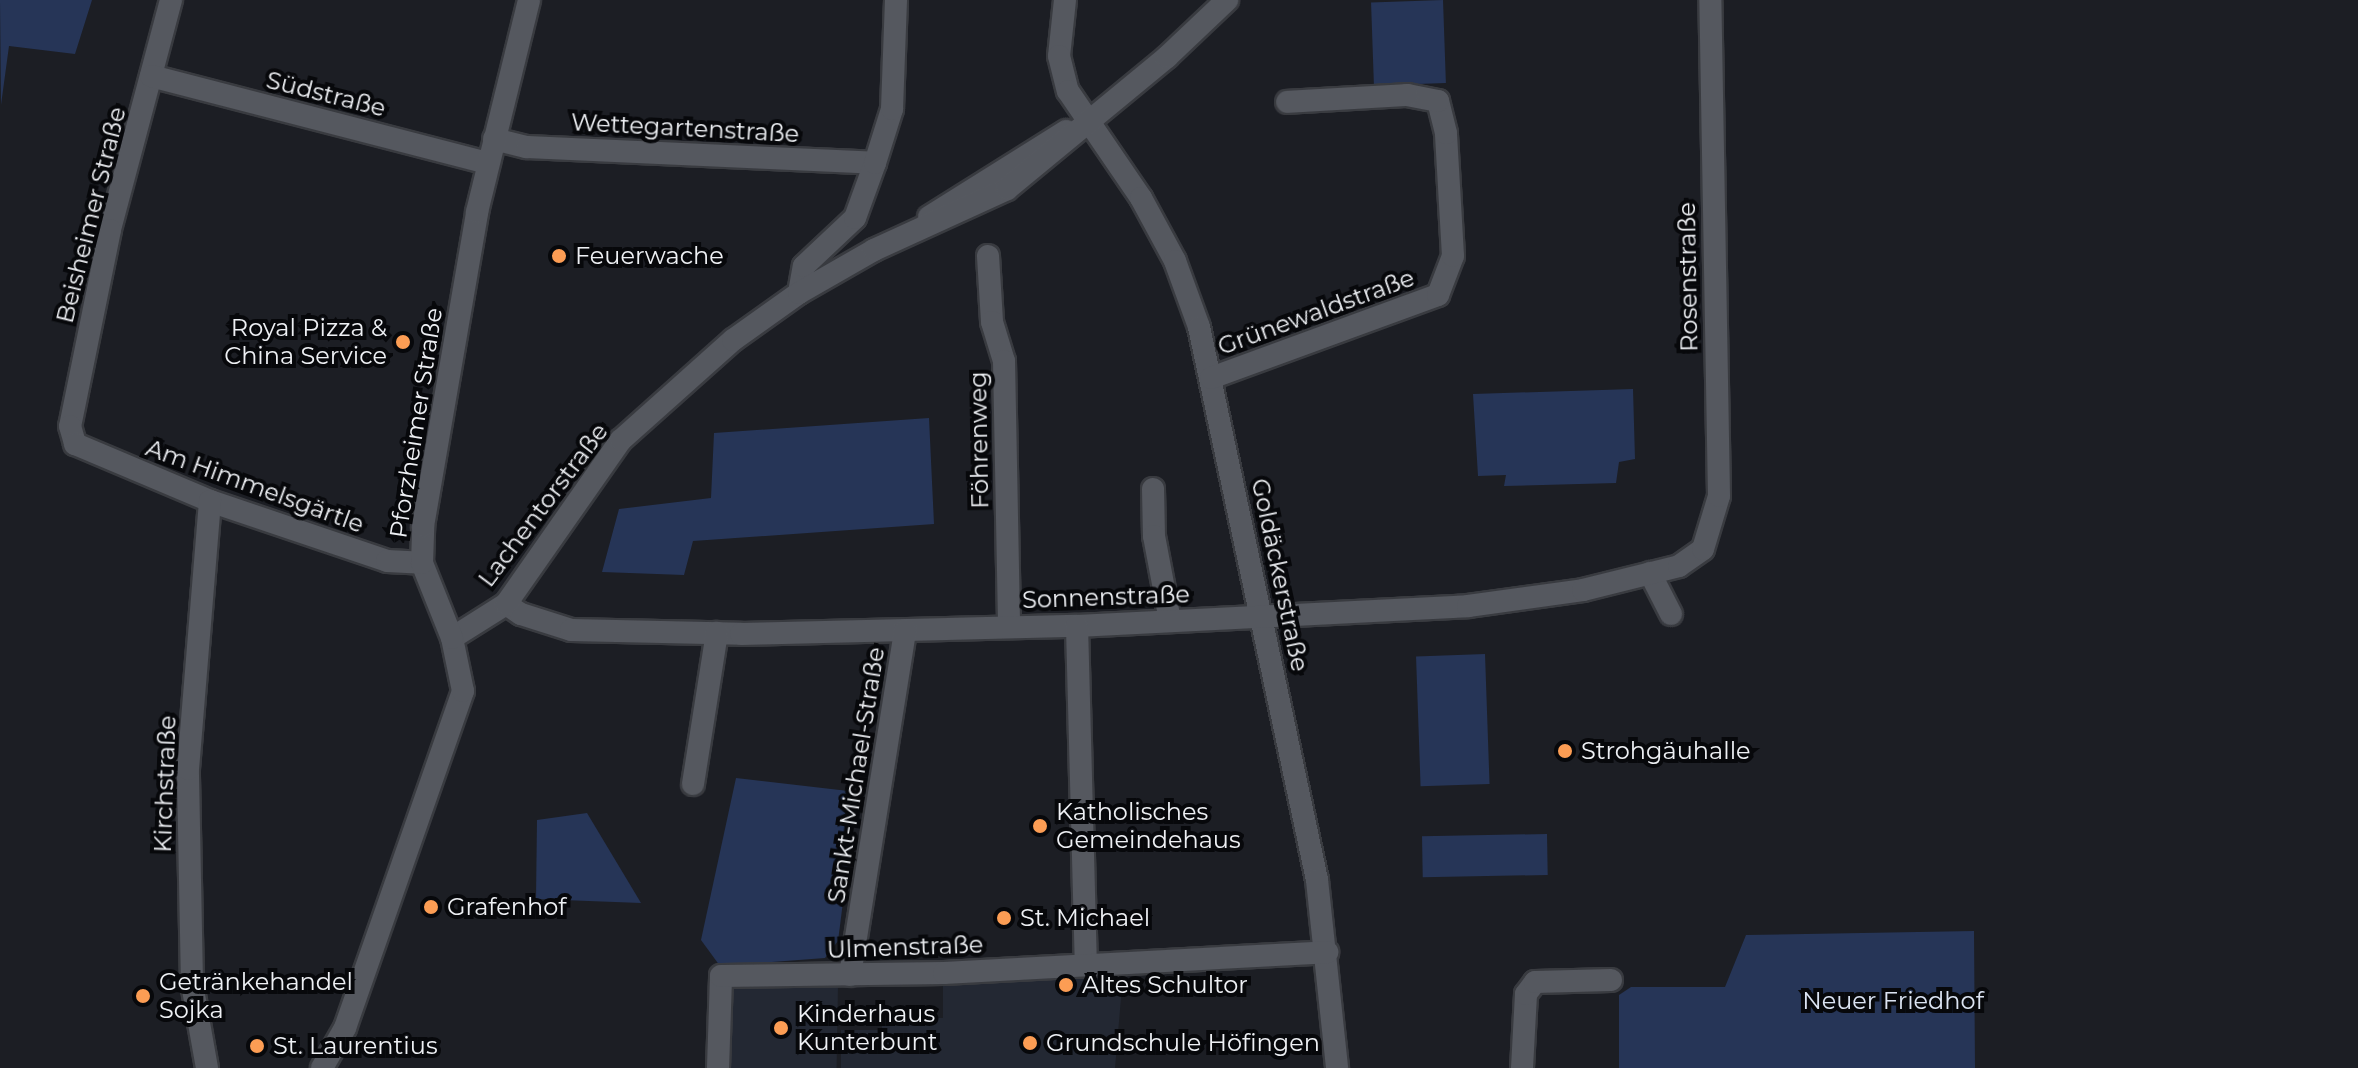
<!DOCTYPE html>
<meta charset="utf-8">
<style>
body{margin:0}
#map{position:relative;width:2358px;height:1068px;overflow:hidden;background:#1c1e24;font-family:Montserrat,sans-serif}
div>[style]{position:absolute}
.built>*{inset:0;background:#232833;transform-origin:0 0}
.green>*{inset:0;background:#263557;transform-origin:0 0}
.roads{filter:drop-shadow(2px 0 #393b40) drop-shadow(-2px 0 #393b40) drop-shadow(0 2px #393b40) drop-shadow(0 -2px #393b40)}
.minor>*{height:22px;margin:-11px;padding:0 11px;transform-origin:11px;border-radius:11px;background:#55585f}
.dots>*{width:22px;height:22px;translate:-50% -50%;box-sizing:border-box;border:4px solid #07080b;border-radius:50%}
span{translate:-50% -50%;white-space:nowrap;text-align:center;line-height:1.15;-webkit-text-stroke:8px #07080b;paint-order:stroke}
.street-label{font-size:24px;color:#eef0f4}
.poi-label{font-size:24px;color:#eef0f4}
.left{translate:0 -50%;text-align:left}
.right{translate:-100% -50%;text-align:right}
.park-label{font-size:24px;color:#dce4f3}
</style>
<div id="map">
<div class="built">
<i style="clip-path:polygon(1123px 975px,1115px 1068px,841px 1068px,841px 1030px,882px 1030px,882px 1018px,943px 1018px,943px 983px)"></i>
<i style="left:726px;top:985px;width:112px;height:83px;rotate:1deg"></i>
</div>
<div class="green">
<i style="clip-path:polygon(0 0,92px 0,75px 54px,9px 46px,1px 105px)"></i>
<i style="left:1443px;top:0;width:83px;height:72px;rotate:88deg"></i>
<i style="clip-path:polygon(1633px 389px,1635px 459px,1619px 462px,1616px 483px,1504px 486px,1506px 475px,1478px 476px,1473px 394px)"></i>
<i style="clip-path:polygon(929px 418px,934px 524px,693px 541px,684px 575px,602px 572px,619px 509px,711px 498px,714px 433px)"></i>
<i style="left:1485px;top:654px;width:130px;height:69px;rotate:88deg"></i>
<i style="clip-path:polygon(736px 778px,857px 792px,838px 941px,825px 958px,720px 966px,701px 940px)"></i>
<i style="clip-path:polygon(587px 813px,641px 903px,536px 899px,537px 820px)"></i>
<i style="left:1547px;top:834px;width:41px;height:125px;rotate:89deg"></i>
<i style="clip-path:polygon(1974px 931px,1975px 1068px,1619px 1068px,1619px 995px,1631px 987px,1725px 987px,1746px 935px)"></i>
</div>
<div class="roads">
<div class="minor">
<i style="left:171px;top:0;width:238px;rotate:104.9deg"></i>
<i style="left:110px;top:230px;width:200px;rotate:101.5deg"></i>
<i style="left:70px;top:426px;width:19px;rotate:74deg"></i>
<i style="left:75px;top:444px;width:147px;rotate:22.9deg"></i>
<i style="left:210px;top:501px;width:187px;rotate:18.7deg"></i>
<i style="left:387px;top:561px;width:35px;rotate:3deg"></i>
<i style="left:1065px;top:0;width:56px;rotate:96.1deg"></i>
<i style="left:1059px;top:56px;width:36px;rotate:76deg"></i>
<i style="left:1068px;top:91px;width:130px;rotate:55.7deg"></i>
<i style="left:1141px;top:198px;width:72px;rotate:61.6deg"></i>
<i style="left:1175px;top:261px;width:70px;rotate:70deg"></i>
<i style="left:1199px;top:327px;width:565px;rotate:77.95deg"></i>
<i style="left:1317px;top:880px;width:189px;rotate:83.9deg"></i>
<i style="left:151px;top:76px;width:348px;rotate:14.5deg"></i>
<i style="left:494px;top:139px;width:34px;rotate:14deg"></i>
<i style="left:527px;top:147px;width:348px;rotate:2.6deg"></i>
<i style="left:929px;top:217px;width:162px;rotate:-32.1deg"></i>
<i style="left:988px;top:256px;width:66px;rotate:86.5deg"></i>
<i style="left:992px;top:322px;width:41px;rotate:72.9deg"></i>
<i style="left:1004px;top:361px;width:265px;rotate:88.9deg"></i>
<i style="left:799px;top:293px;width:27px;rotate:-80deg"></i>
<i style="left:804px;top:266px;width:70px;rotate:-43.3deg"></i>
<i style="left:855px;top:218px;width:59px;rotate:-70deg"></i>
<i style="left:875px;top:163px;width:57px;rotate:-72.5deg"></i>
<i style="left:892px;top:109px;width:109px;rotate:-87.9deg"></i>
<i style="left:1211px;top:378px;width:242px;rotate:-20.1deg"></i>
<i style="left:1438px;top:295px;width:42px;rotate:-69deg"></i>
<i style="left:1453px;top:256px;width:123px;rotate:-93.3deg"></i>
<i style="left:1446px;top:133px;width:33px;rotate:-104deg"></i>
<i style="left:1438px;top:101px;width:32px;rotate:-169deg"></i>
<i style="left:1407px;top:95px;width:120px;rotate:176.7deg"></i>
<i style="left:1153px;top:489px;width:47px;rotate:88.8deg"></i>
<i style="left:1154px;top:536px;width:86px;rotate:79.3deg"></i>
<i style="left:1650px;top:573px;width:46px;rotate:62.9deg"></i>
<i style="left:506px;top:604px;width:18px;rotate:34deg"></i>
<i style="left:521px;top:614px;width:52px;rotate:17.7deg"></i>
<i style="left:571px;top:630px;width:170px;rotate:1.3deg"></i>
<i style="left:741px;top:634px;width:336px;rotate:-1.4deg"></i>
<i style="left:1077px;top:626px;width:392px;rotate:-2.9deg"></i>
<i style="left:1468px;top:606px;width:116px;rotate:-7.9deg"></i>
<i style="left:1583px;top:590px;width:99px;rotate:-14deg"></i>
<i style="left:1679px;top:566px;width:29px;rotate:-35deg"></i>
<i style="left:1703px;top:549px;width:55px;rotate:-73.2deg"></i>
<i style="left:1719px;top:496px;width:496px;rotate:-91deg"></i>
<i style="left:1077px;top:626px;width:339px;rotate:88.5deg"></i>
<i style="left:452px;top:638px;width:64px;rotate:-32.2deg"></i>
<i style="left:506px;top:604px;width:200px;rotate:-55deg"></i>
<i style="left:621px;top:440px;width:150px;rotate:-41.8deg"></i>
<i style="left:733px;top:340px;width:81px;rotate:-35.5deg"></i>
<i style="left:799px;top:293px;width:86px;rotate:-29.8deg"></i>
<i style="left:874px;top:250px;width:146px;rotate:-24.6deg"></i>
<i style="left:1007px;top:189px;width:207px;rotate:-39.5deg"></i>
<i style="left:1167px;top:57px;width:83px;rotate:-43.5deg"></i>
<i style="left:693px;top:784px;width:153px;rotate:-81deg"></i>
<i style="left:850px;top:975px;width:349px;rotate:-80.9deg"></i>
<i style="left:207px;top:1068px;width:85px;rotate:-100.1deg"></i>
<i style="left:192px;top:984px;width:215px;rotate:-91.1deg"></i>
<i style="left:188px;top:769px;width:269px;rotate:-85.3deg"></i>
<i style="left:322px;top:1068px;width:46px;rotate:-60.1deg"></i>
<i style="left:345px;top:1028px;width:357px;rotate:-70.7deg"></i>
<i style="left:463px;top:691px;width:54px;rotate:-101.7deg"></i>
<i style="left:452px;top:638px;width:81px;rotate:-111.8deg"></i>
<i style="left:422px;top:563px;width:37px;rotate:-88deg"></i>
<i style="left:423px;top:526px;width:319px;rotate:-80.2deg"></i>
<i style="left:477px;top:212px;width:218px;rotate:-76.2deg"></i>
<i style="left:718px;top:1068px;width:92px;rotate:-88.1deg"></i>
<i style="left:721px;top:976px;width:223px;rotate:-0.8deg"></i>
<i style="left:944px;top:973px;width:384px;rotate:-3.1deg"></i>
<i style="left:1522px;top:1068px;width:74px;rotate:-86.9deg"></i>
<i style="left:1526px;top:994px;width:15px;rotate:-53deg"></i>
<i style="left:1535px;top:982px;width:76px;rotate:-1.5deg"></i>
</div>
</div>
<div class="dots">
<i style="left:559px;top:256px;background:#fc9d54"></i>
<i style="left:403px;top:342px;background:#fc9d54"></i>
<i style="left:1565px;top:751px;background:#fc9d54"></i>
<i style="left:1040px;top:826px;background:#fc9d54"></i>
<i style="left:431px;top:907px;background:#fc9d54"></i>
<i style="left:1004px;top:918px;background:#fc9d54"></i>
<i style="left:1066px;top:985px;background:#fc9d54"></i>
<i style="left:143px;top:996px;background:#fc9d54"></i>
<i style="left:781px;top:1028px;background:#fc9d54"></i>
<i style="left:1030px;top:1043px;background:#fc9d54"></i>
<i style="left:257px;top:1046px;background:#fc9d54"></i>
</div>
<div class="street-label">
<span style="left:326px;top:94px;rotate:14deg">Südstraße</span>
<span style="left:685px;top:128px;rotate:3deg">Wettegartenstraße</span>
<span style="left:91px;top:215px;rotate:-76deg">Beisheimer Straße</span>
<span style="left:1688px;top:277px;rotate:-91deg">Rosenstraße</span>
<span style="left:1316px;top:312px;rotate:-20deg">Grünewaldstraße</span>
<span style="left:416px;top:423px;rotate:-81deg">Pforzheimer Straße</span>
<span style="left:979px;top:440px;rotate:-91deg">Föhrenweg</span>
<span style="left:255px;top:486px;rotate:20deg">Am Himmelsgärtle</span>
<span style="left:543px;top:505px;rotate:-53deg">Lachentorstraße</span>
<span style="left:1280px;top:575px;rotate:78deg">Goldäckerstraße</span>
<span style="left:1106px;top:597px;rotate:-2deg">Sonnenstraße</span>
<span style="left:856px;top:775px;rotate:-81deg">Sankt-Michael-Straße</span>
<span style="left:165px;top:784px;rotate:-88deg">Kirchstraße</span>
<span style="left:905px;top:947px;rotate:-2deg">Ulmenstraße</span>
</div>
<div class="poi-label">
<span class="left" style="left:575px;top:256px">Feuerwache</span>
<span class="right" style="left:387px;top:342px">Royal Pizza &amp;<br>China Service</span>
<span class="left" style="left:1581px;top:751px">Strohgäuhalle</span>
<span class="left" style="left:1056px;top:826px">Katholisches<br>Gemeindehaus</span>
<span class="left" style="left:447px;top:907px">Grafenhof</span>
<span class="left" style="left:1020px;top:918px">St. Michael</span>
<span class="left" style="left:159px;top:996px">Getränkehandel<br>Sojka</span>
<span class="left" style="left:1082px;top:985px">Altes Schultor</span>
<span class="left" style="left:797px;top:1028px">Kinderhaus<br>Kunterbunt</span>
<span class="left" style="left:1046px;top:1043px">Grundschule Höfingen</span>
<span class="left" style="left:273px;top:1046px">St. Laurentius</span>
</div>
<div class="park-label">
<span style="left:1893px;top:1001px">Neuer Friedhof</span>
</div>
</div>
